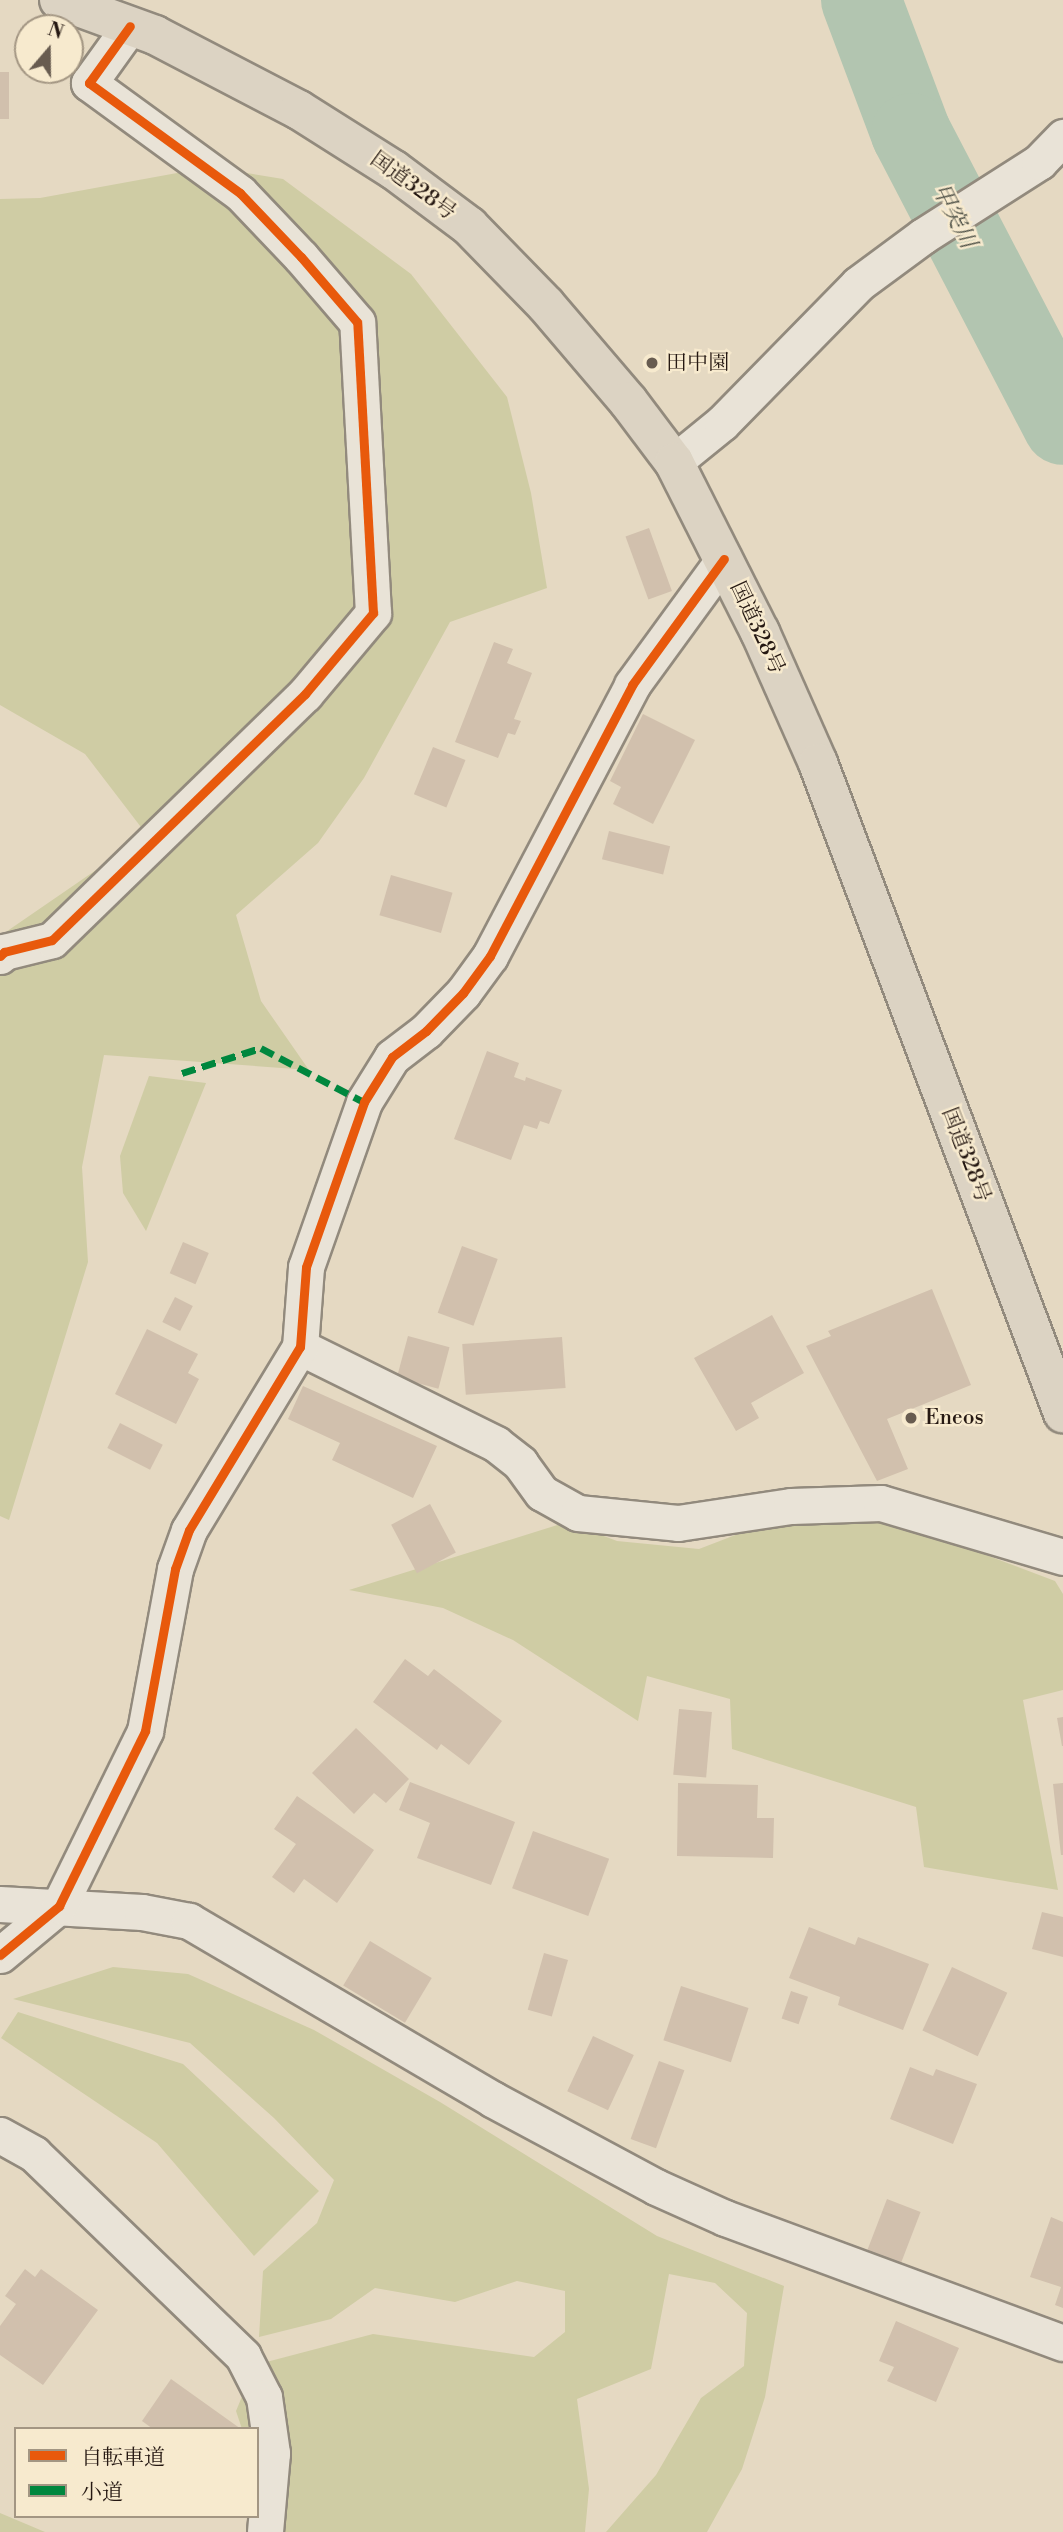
<!DOCTYPE html>
<meta charset="utf-8">
<style>
body{margin:0}
#map{position:relative;width:1063px;height:2532px;overflow:hidden;background:#e5d9c2;font-family:"Libre Bodoni","Noto Serif JP",serif}
div>[style]{position:absolute}
.green>*{inset:0;background:#cfcca4}
.river>*{height:80px;margin:-40px;padding:0 40px;transform-origin:40px;border-radius:40px;background:#b2c5b0}
.building>*{inset:0;background:#d1c0ad;transform-origin:0 0}
.roads{filter:drop-shadow(2px 0 #928a7d) drop-shadow(-2px 0 #928a7d) drop-shadow(0 2px #928a7d) drop-shadow(0 -2px #928a7d)}
.minor>*{height:35px;margin:-17.5px;padding:0 17.5px;transform-origin:17.5px;border-radius:17.5px;background:#e9e3d7}
.trunk>*{height:38px;margin:-19px;padding:0 19px;transform-origin:19px;border-radius:19px;background:#dcd3c3}
.quiet>*{height:7px;margin-top:-3.5px;transform-origin:0;background:repeating-linear-gradient(90deg,#00873e 0 14px,transparent 0 21px)}
.cycleway>*{height:9px;margin:-4.5px;padding:0 4.5px;transform-origin:4.5px;border-radius:4.5px;background:#e8590c}
.dots>*{width:19px;height:19px;translate:-50% -50%;box-sizing:border-box;border:4px solid #f7eace;border-radius:50%}
span{translate:-50% -50%;white-space:nowrap;text-align:center;line-height:1.15;-webkit-text-stroke:5px #f7eace;paint-order:stroke}
.street-label{font-size:21px;color:#251812}
.poi-label{font-size:21px;color:#251812}
.left{translate:0 -50%;text-align:left}
.water-label{font-size:23px;color:#4f5147;font-style:italic}
.legend{position:absolute;left:14px;top:2427px;width:245px;height:91px;box-sizing:border-box;background:#f7eace;border:2px solid #a39683;margin:0;padding:9px 12px;list-style:none;font-size:21px;color:#251812}
.legend li{display:flex;align-items:center;gap:14px;height:35px}
.legend b{width:35px;border:2px solid #a39683}
.north{position:absolute;left:14px;top:14px;width:70px;height:70px;box-sizing:border-box;background:#f7eace;border:2px solid #a39683;border-radius:50%;rotate:20deg;font-size:19px;font-weight:700;line-height:28px;text-align:center;color:#251812}
.north::after{content:'';display:block;margin:auto;width:24px;height:32px;background:#685c50;clip-path:polygon(50% 0,100% 100%,50% 72%,0 100%)}
</style>
<div id="map">
<div class="green">
<i style="clip-path:polygon(210px 167px,283px 179px,411px 274px,507px 397px,531px 493px,547px 588px,450px 622px,364px 778px,318px 843px,236px 915px,261px 1001px,309px 1070px,104px 1055px,82px 1167px,88px 1262px,9px 1520px,0 1516px,0 936px,147px 835px,85px 754px,0 705px,0 199px,40px 198px)"></i>
<i style="clip-path:polygon(149px 1076px,206px 1083px,146px 1231px,123px 1193px,120px 1156px)"></i>
<i style="clip-path:polygon(785px 1516px,901px 1523px,1055px 1581px,1063px 1594px,1063px 1690px,1023px 1700px,1058px 1890px,924px 1867px,916px 1807px,732px 1749px,730px 1699px,647px 1676px,638px 1721px,513px 1640px,443px 1608px,349px 1590px,567px 1522px,617px 1541px,699px 1549px)"></i>
<i style="clip-path:polygon(113px 1967px,188px 1974px,314px 2030px,440px 2102px,657px 2236px,784px 2286px,765px 2397px,742px 2469px,707px 2532px,606px 2532px,656px 2475px,701px 2398px,744px 2366px,747px 2313px,715px 2283px,669px 2274px,651px 2369px,577px 2399px,589px 2489px,585px 2532px,252px 2532px,257px 2429px,242px 2429px,236px 2411px,255px 2365px,373px 2334px,534px 2357px,565px 2332px,565px 2291px,517px 2281px,455px 2302px,375px 2288px,331px 2319px,259px 2337px,263px 2271px,317px 2223px,334px 2180px,274px 2118px,190px 2043px,13px 1999px)"></i>
<i style="clip-path:polygon(18px 2012px,183px 2064px,319px 2191px,254px 2256px,157px 2143px,1px 2038px)"></i>
<i style="clip-path:polygon(0 2513px,45px 2532px,0 2532px)"></i>
</div>
<div class="river">
<i style="left:861px;top:0;width:142px;rotate:69.4deg"></i>
<i style="left:911px;top:133px;width:329px;rotate:62.5deg"></i>
</div>
<div class="building">
<i style="left:0;top:72px;width:9px;height:47px"></i>
<i style="left:649px;top:528px;width:67px;height:25px;rotate:70deg"></i>
<i style="clip-path:polygon(494px 642px,513px 649px,507px 663px,532px 673px,514px 719px,521px 721px,515px 735px,508px 733px,498px 758px,455px 742px)"></i>
<i style="clip-path:polygon(643px 714px,695px 740px,653px 824px,613px 804px,621px 787px,610px 781px)"></i>
<i style="left:433px;top:747px;width:35px;height:51px;rotate:22deg"></i>
<i style="left:609px;top:831px;width:63px;height:29px;rotate:14deg"></i>
<i style="left:391px;top:875px;width:64px;height:42px;rotate:16deg"></i>
<i style="clip-path:polygon(487px 1051px,519px 1063px,514px 1077px,525px 1081px,526px 1077px,562px 1090px,549px 1124px,540px 1121px,537px 1129px,524px 1125px,511px 1160px,454px 1139px)"></i>
<i style="left:183px;top:1242px;width:28px;height:34px;rotate:23deg"></i>
<i style="left:462px;top:1246px;width:38px;height:71px;rotate:20deg"></i>
<i style="clip-path:polygon(932px 1289px,971px 1385px,887px 1419px,908px 1469px,877px 1481px,806px 1346px,831px 1336px,828px 1331px)"></i>
<i style="left:175px;top:1297px;width:20px;height:28px;rotate:27deg"></i>
<i style="clip-path:polygon(772px 1315px,804px 1373px,751px 1403px,759px 1418px,736px 1431px,694px 1358px)"></i>
<i style="clip-path:polygon(147px 1329px,198px 1354px,188px 1373px,199px 1379px,176px 1424px,115px 1394px)"></i>
<i style="left:408px;top:1336px;width:43px;height:43px;rotate:15deg"></i>
<i style="left:562px;top:1337px;width:51px;height:100px;rotate:86deg"></i>
<i style="clip-path:polygon(303px 1386px,437px 1446px,413px 1498px,332px 1460px,340px 1443px,288px 1419px)"></i>
<i style="left:120px;top:1423px;width:48px;height:28px;rotate:27deg"></i>
<i style="left:430px;top:1504px;width:55px;height:44px;rotate:62deg"></i>
<i style="clip-path:polygon(405px 1659px,428px 1676px,434px 1669px,502px 1721px,469px 1765px,441px 1744px,437px 1750px,373px 1702px)"></i>
<i style="left:679px;top:1709px;width:33px;height:66px;rotate:5deg"></i>
<i style="clip-path:polygon(1063px 1717px,1063px 1746px,1062px 1746px,1057px 1718px)"></i>
<i style="clip-path:polygon(356px 1728px,409px 1779px,386px 1803px,374px 1793px,354px 1814px,312px 1773px)"></i>
<i style="clip-path:polygon(410px 1782px,515px 1822px,491px 1885px,417px 1858px,430px 1823px,399px 1810px)"></i>
<i style="clip-path:polygon(678px 1783px,758px 1785px,757px 1818px,774px 1818px,773px 1858px,677px 1856px)"></i>
<i style="clip-path:polygon(1063px 1783px,1063px 1855px,1061px 1855px,1053px 1784px)"></i>
<i style="clip-path:polygon(297px 1796px,374px 1850px,337px 1903px,304px 1879px,294px 1893px,272px 1877px,296px 1844px,274px 1829px)"></i>
<i style="left:533px;top:1831px;width:81px;height:61px;rotate:20deg"></i>
<i style="clip-path:polygon(1042px 1912px,1063px 1917px,1063px 1957px,1032px 1949px)"></i>
<i style="clip-path:polygon(809px 1927px,855px 1945px,858px 1937px,929px 1964px,903px 2030px,838px 2005px,840px 1997px,789px 1978px)"></i>
<i style="left:370px;top:1941px;width:72px;height:52px;rotate:31deg"></i>
<i style="left:544px;top:1953px;width:25px;height:59px;rotate:16deg"></i>
<i style="left:952px;top:1967px;width:61px;height:70px;rotate:25deg"></i>
<i style="left:681px;top:1986px;width:71px;height:57px;rotate:18deg"></i>
<i style="left:791px;top:1991px;width:18px;height:29px;rotate:19deg"></i>
<i style="left:593px;top:2036px;width:45px;height:61px;rotate:25deg"></i>
<i style="left:659px;top:2061px;width:27px;height:83px;rotate:20deg"></i>
<i style="clip-path:polygon(910px 2067px,933px 2076px,936px 2069px,977px 2084px,953px 2144px,890px 2119px)"></i>
<i style="left:887px;top:2199px;width:36px;height:59px;rotate:21deg"></i>
<i style="clip-path:polygon(1051px 2217px,1063px 2222px,1063px 2308px,1055px 2305px,1061px 2287px,1030px 2277px)"></i>
<i style="clip-path:polygon(25px 2269px,35px 2277px,41px 2269px,98px 2310px,43px 2385px,0 2355px,0 2326px,16px 2304px,5px 2296px)"></i>
<i style="clip-path:polygon(896px 2321px,959px 2348px,936px 2402px,887px 2381px,894px 2367px,879px 2361px)"></i>
<i style="clip-path:polygon(171px 2379px,241px 2429px,153px 2429px,142px 2421px)"></i>
</div>
<div class="roads">
<div class="minor">
<i style="left:674px;top:462px;width:62px;rotate:-39.1deg"></i>
<i style="left:722px;top:423px;width:194px;rotate:-45.6deg"></i>
<i style="left:858px;top:284px;width:81px;rotate:-36.4deg"></i>
<i style="left:923px;top:236px;width:138px;rotate:-32.5deg"></i>
<i style="left:1039px;top:162px;width:35px;rotate:-46deg"></i>
<i style="left:0;top:956px;width:6px;rotate:-45deg"></i>
<i style="left:4px;top:952px;width:49px;rotate:-14deg"></i>
<i style="left:52px;top:940px;width:353px;rotate:-44.2deg"></i>
<i style="left:305px;top:694px;width:106px;rotate:-50deg"></i>
<i style="left:373px;top:613px;width:291px;rotate:-93.1deg"></i>
<i style="left:357px;top:322px;width:86px;rotate:-130.7deg"></i>
<i style="left:301px;top:257px;width:88px;rotate:-133.6deg"></i>
<i style="left:240px;top:193px;width:187px;rotate:-143.9deg"></i>
<i style="left:89px;top:83px;width:70px;rotate:-54.3deg"></i>
<i style="left:300px;top:1347px;width:219px;rotate:26.3deg"></i>
<i style="left:496px;top:1444px;width:31px;rotate:38deg"></i>
<i style="left:520px;top:1463px;width:37px;rotate:54deg"></i>
<i style="left:542px;top:1493px;width:41px;rotate:29.1deg"></i>
<i style="left:578px;top:1513px;width:100px;rotate:5.7deg"></i>
<i style="left:678px;top:1523px;width:114px;rotate:-8.6deg"></i>
<i style="left:791px;top:1506px;width:90px;rotate:-1.9deg"></i>
<i style="left:881px;top:1503px;width:190px;rotate:16.5deg"></i>
<i style="left:0;top:1904px;width:142px;rotate:3.2deg"></i>
<i style="left:142px;top:1912px;width:48px;rotate:10.8deg"></i>
<i style="left:189px;top:1921px;width:351px;rotate:30.4deg"></i>
<i style="left:492px;top:2099px;width:186px;rotate:28.2deg"></i>
<i style="left:656px;top:2187px;width:76px;rotate:24.2deg"></i>
<i style="left:725px;top:2218px;width:360px;rotate:20.3deg"></i>
<i style="left:0;top:1955px;width:77px;rotate:-39.7deg"></i>
<i style="left:59px;top:1906px;width:195px;rotate:-63.8deg"></i>
<i style="left:145px;top:1731px;width:165px;rotate:-79.5deg"></i>
<i style="left:175px;top:1569px;width:41px;rotate:-70.3deg"></i>
<i style="left:189px;top:1530px;width:214px;rotate:-58.8deg"></i>
<i style="left:300px;top:1347px;width:80px;rotate:-85.7deg"></i>
<i style="left:306px;top:1267px;width:175px;rotate:-70.6deg"></i>
<i style="left:364px;top:1102px;width:53px;rotate:-58.1deg"></i>
<i style="left:392px;top:1057px;width:43px;rotate:-37.4deg"></i>
<i style="left:426px;top:1031px;width:53px;rotate:-45.8deg"></i>
<i style="left:463px;top:993px;width:46px;rotate:-53.9deg"></i>
<i style="left:490px;top:956px;width:306px;rotate:-62.3deg"></i>
<i style="left:632px;top:685px;width:156px;rotate:-53.9deg"></i>
<i style="left:0;top:2135px;width:39px;rotate:29deg"></i>
<i style="left:34px;top:2154px;width:291px;rotate:44deg"></i>
<i style="left:243px;top:2356px;width:46px;rotate:62.9deg"></i>
<i style="left:264px;top:2397px;width:57px;rotate:81.9deg"></i>
<i style="left:272px;top:2453px;width:79px;rotate:95.1deg"></i>
</div>
<div class="trunk">
<i style="left:59px;top:0;width:102px;rotate:20deg"></i>
<i style="left:155px;top:35px;width:162px;rotate:27.5deg"></i>
<i style="left:299px;top:110px;width:112px;rotate:32.3deg"></i>
<i style="left:394px;top:170px;width:94px;rotate:36.7deg"></i>
<i style="left:469px;top:226px;width:110px;rotate:45.7deg"></i>
<i style="left:546px;top:305px;width:126px;rotate:49.5deg"></i>
<i style="left:628px;top:401px;width:76px;rotate:53deg"></i>
<i style="left:674px;top:462px;width:191px;rotate:63.2deg"></i>
<i style="left:760px;top:632px;width:143px;rotate:66.1deg"></i>
<i style="left:818px;top:763px;width:695px;rotate:69.35deg"></i>
</div>
</div>
<div class="quiet">
<i style="left:182px;top:1073px;width:83px;rotate:-17.6deg"></i>
<i style="left:261px;top:1048px;width:116px;rotate:27.7deg"></i>
</div>
<div class="cycleway">
<i style="left:0;top:956px;width:6px;rotate:-45deg"></i>
<i style="left:4px;top:952px;width:49px;rotate:-14deg"></i>
<i style="left:52px;top:940px;width:353px;rotate:-44.2deg"></i>
<i style="left:305px;top:694px;width:106px;rotate:-50deg"></i>
<i style="left:373px;top:613px;width:291px;rotate:-93.1deg"></i>
<i style="left:357px;top:322px;width:86px;rotate:-130.7deg"></i>
<i style="left:301px;top:257px;width:88px;rotate:-133.6deg"></i>
<i style="left:240px;top:193px;width:187px;rotate:-143.9deg"></i>
<i style="left:89px;top:83px;width:70px;rotate:-54.3deg"></i>
<i style="left:0;top:1955px;width:77px;rotate:-39.7deg"></i>
<i style="left:59px;top:1906px;width:195px;rotate:-63.8deg"></i>
<i style="left:145px;top:1731px;width:165px;rotate:-79.5deg"></i>
<i style="left:175px;top:1569px;width:41px;rotate:-70.3deg"></i>
<i style="left:189px;top:1530px;width:214px;rotate:-58.8deg"></i>
<i style="left:300px;top:1347px;width:80px;rotate:-85.7deg"></i>
<i style="left:306px;top:1267px;width:175px;rotate:-70.6deg"></i>
<i style="left:364px;top:1102px;width:53px;rotate:-58.1deg"></i>
<i style="left:392px;top:1057px;width:43px;rotate:-37.4deg"></i>
<i style="left:426px;top:1031px;width:53px;rotate:-45.8deg"></i>
<i style="left:463px;top:993px;width:46px;rotate:-53.9deg"></i>
<i style="left:490px;top:956px;width:306px;rotate:-62.3deg"></i>
<i style="left:632px;top:685px;width:156px;rotate:-53.9deg"></i>
</div>
<div class="dots">
<i style="left:652px;top:363px;background:#685c50"></i>
<i style="left:911px;top:1418px;background:#685c50"></i>
</div>
<div class="street-label">
<span style="left:413px;top:186px;rotate:36deg">国道328号</span>
<span style="left:757px;top:628px;rotate:65deg">国道328号</span>
<span style="left:966px;top:1155px;rotate:69deg">国道328号</span>
</div>
<div class="poi-label">
<span class="left" style="left:666px;top:363px">田中園</span>
<span class="left" style="left:925px;top:1418px">Eneos</span>
</div>
<div class="water-label">
<span style="left:954px;top:216px;rotate:63deg">甲突川</span>
</div>
<ul class="legend">
<li><b style="height:9px;background:#e8590c"></b>自転車道</li>
<li><b style="height:9px;background:#00873e"></b>小道</li>
</ul>
<div class="north">N</div>
</div>
